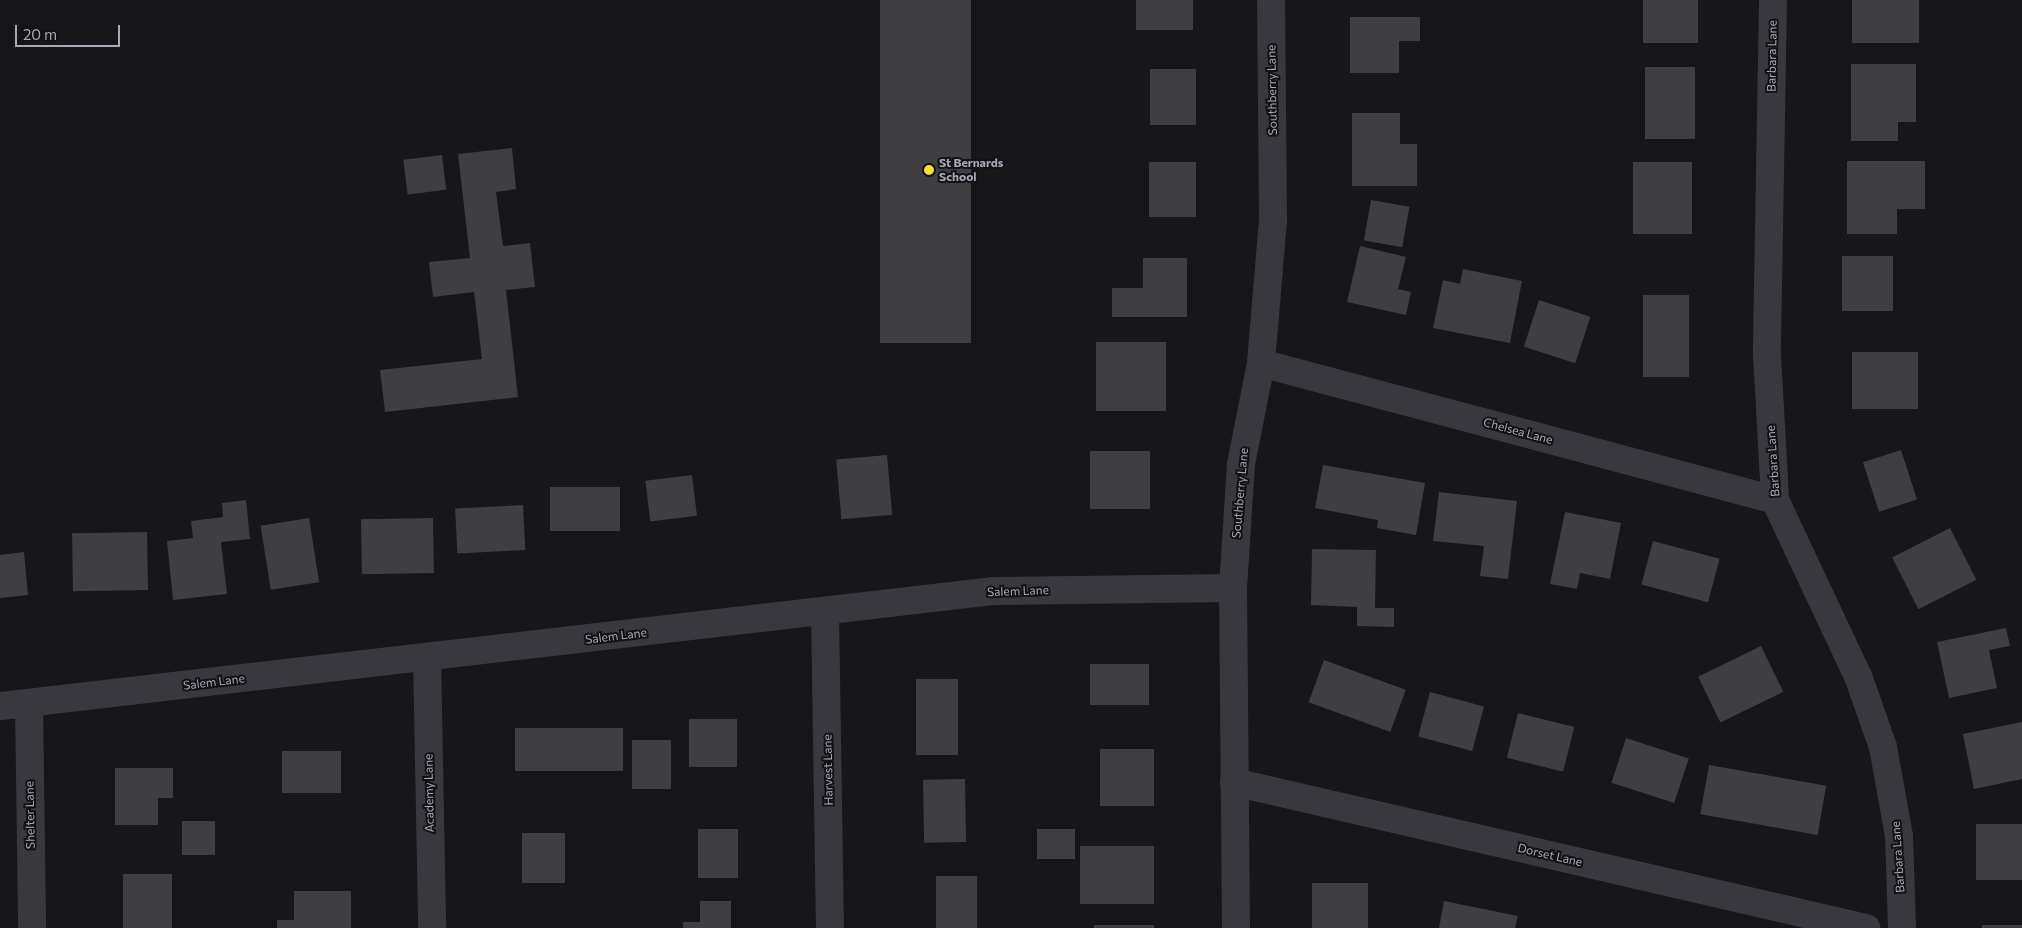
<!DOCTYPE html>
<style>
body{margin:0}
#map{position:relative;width:2022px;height:928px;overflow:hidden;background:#171719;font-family:Commissioner,sans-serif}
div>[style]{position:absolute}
.building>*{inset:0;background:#3e3e43;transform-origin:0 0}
.minor>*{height:28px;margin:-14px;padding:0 14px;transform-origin:14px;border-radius:14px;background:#38383e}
.dots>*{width:14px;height:14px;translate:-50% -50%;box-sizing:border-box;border:2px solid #121214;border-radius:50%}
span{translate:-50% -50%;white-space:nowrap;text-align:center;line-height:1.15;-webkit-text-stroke:4px #121214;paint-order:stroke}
.street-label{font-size:12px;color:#a8aab9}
.poi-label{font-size:12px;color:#a8aab9;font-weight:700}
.left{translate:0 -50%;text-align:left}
.scale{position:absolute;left:15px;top:25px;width:105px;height:22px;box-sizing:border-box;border:2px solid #a8aab9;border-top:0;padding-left:6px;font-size:15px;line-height:18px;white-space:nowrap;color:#a8aab9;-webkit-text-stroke:4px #121214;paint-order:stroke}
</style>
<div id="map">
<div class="building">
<i style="left:880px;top:0;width:91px;height:343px"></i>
<i style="left:1136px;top:0;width:57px;height:30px"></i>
<i style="left:1643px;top:0;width:55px;height:43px"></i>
<i style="left:1852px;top:0;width:67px;height:43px"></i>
<i style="clip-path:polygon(1350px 17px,1420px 17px,1420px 41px,1399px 41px,1399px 73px,1350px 73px)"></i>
<i style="clip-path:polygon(1851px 64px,1916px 64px,1916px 122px,1898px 122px,1898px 141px,1851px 141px)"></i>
<i style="left:1645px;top:67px;width:50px;height:72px"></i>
<i style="left:1150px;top:69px;width:46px;height:56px"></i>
<i style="clip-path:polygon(1352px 113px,1400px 113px,1400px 144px,1417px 144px,1417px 186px,1352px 186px)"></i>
<i style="clip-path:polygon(512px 148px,516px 189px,496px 192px,503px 246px,530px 243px,535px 287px,506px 290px,518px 397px,385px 412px,380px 370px,482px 359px,474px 292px,433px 297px,429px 262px,470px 258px,458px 154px)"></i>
<i style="left:442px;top:155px;width:35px;height:39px;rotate:83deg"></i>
<i style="clip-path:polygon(1847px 161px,1925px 161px,1925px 209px,1897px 209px,1897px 234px,1847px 234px)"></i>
<i style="left:1149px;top:162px;width:47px;height:55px"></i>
<i style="left:1633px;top:162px;width:59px;height:72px"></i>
<i style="left:1371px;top:200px;width:39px;height:41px;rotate:10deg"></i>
<i style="clip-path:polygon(1360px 246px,1406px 257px,1398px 289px,1411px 292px,1406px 315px,1347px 302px)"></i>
<i style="left:1842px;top:256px;width:51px;height:55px"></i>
<i style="clip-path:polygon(1143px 258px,1187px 258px,1187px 317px,1112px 317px,1112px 288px,1143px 288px)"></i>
<i style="clip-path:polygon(1463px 269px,1522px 281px,1510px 343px,1433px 328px,1443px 280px,1460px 284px)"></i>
<i style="left:1643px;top:295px;width:46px;height:82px"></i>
<i style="left:1539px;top:300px;width:54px;height:49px;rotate:18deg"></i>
<i style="left:1096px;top:342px;width:70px;height:69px"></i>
<i style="left:1852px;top:352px;width:66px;height:57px"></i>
<i style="left:1901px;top:450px;width:52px;height:40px;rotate:72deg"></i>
<i style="left:1090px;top:451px;width:60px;height:58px"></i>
<i style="left:887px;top:455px;width:60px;height:51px;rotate:85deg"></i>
<i style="clip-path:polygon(1323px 465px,1425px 483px,1416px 535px,1377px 528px,1378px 520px,1315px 508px)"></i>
<i style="left:692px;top:475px;width:41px;height:47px;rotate:83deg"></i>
<i style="left:550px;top:487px;width:70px;height:44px"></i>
<i style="clip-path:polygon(1439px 492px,1517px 501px,1508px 579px,1480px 576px,1484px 546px,1433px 541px)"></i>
<i style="clip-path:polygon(246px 500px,250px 539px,221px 542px,227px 594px,173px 600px,167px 541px,193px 538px,191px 521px,223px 517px,222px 503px)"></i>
<i style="left:523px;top:505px;width:45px;height:68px;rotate:87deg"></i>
<i style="clip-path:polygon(1565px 512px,1621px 523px,1610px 579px,1580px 573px,1577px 589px,1550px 584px)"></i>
<i style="left:309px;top:518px;width:65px;height:49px;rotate:81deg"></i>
<i style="left:433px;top:518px;width:55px;height:72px;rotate:89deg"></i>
<i style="left:1950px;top:528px;width:58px;height:65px;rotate:63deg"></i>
<i style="left:147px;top:532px;width:58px;height:75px;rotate:89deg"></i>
<i style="left:1653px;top:541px;width:69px;height:45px;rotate:15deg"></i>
<i style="clip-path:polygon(1312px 549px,1376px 550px,1375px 608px,1394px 608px,1394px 627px,1357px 626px,1357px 607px,1311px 605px)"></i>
<i style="clip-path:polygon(24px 552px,28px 595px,0 598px,0 555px)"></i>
<i style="clip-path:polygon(2006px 628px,2010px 646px,1989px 650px,1997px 688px,1949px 698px,1937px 642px)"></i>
<i style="left:1761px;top:646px;width:51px;height:70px;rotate:64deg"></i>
<i style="left:1324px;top:660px;width:87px;height:45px;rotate:20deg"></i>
<i style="left:1090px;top:664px;width:59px;height:41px"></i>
<i style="left:916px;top:679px;width:42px;height:76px"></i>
<i style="left:1430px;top:692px;width:56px;height:46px;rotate:15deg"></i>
<i style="left:1518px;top:713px;width:58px;height:46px;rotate:14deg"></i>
<i style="left:689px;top:719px;width:48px;height:48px"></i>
<i style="clip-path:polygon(2022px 722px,2022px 779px,1974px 789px,1963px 734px)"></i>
<i style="left:515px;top:728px;width:108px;height:43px"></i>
<i style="left:1626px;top:738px;width:66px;height:47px;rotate:18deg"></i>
<i style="left:632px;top:740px;width:39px;height:49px"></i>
<i style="left:1100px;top:749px;width:54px;height:57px"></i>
<i style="left:282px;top:751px;width:59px;height:42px"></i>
<i style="left:1709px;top:765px;width:119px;height:50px;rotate:10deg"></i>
<i style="clip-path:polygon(115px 768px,173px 768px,173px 798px,158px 798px,158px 825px,115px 825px)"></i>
<i style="left:965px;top:779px;width:63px;height:42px;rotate:89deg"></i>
<i style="left:182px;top:821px;width:33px;height:34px"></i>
<i style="left:1976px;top:824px;width:46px;height:56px"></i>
<i style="left:698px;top:829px;width:40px;height:49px"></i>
<i style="left:1037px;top:829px;width:38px;height:30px"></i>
<i style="left:522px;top:833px;width:43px;height:50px"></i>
<i style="left:1080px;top:846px;width:74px;height:58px"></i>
<i style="left:123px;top:874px;width:49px;height:54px"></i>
<i style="left:936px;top:876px;width:41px;height:52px"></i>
<i style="left:1312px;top:883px;width:56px;height:45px"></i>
<i style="clip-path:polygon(294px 891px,351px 891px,351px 928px,277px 928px,277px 920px,294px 920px)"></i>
<i style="clip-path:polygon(700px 901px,731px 901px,731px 928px,683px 928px,683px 922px,700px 922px)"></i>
<i style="clip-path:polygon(1444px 901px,1518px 916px,1515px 928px,1439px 928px)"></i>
<i style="left:1094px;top:925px;width:60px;height:3px"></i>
<i style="left:1982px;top:925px;width:40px;height:3px"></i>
</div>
<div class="minor">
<i style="left:1773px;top:0;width:355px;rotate:91deg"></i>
<i style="left:1767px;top:355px;width:145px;rotate:86.8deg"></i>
<i style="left:1775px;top:500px;width:195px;rotate:64.8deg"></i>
<i style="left:1858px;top:676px;width:75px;rotate:70.6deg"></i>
<i style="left:1883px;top:747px;width:90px;rotate:79.8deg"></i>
<i style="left:1899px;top:836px;width:92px;rotate:88.1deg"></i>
<i style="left:1261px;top:363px;width:532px;rotate:14.92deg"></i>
<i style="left:825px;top:612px;width:316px;rotate:89.1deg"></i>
<i style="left:427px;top:657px;width:271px;rotate:88.9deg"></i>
<i style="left:29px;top:703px;width:225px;rotate:89.2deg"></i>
<i style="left:0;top:706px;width:1001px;rotate:-6.6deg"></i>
<i style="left:994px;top:591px;width:239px;rotate:-0.7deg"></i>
<i style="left:1234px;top:782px;width:649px;rotate:13.01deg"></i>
<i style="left:1236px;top:928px;width:340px;rotate:-90.5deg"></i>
<i style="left:1233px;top:588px;width:124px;rotate:-86.3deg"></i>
<i style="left:1241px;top:464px;width:103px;rotate:-78.8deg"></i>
<i style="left:1261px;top:363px;width:143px;rotate:-85.2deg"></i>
<i style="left:1273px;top:221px;width:221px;rotate:-90.5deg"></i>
</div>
<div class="dots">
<i style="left:929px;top:170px;background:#f8e030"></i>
</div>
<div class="street-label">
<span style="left:1772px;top:56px;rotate:-89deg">Barbara Lane</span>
<span style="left:1272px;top:90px;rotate:-91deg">Southberry Lane</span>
<span style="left:1518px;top:431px;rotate:15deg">Chelsea Lane</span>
<span style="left:1773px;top:461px;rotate:-94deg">Barbara Lane</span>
<span style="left:1240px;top:493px;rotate:-85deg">Southberry Lane</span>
<span style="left:1018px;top:591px;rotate:-2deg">Salem Lane</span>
<span style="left:616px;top:636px;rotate:-7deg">Salem Lane</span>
<span style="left:214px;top:682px;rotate:-7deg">Salem Lane</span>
<span style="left:828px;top:770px;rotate:-91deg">Harvest Lane</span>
<span style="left:429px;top:793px;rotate:-91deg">Academy Lane</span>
<span style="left:30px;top:815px;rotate:-91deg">Shelter Lane</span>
<span style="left:1550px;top:855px;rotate:13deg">Dorset Lane</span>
<span style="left:1898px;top:857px;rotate:-94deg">Barbara Lane</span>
</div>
<div class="poi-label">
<span class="left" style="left:939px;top:170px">St Bernards<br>School</span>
</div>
<div class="scale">20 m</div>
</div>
